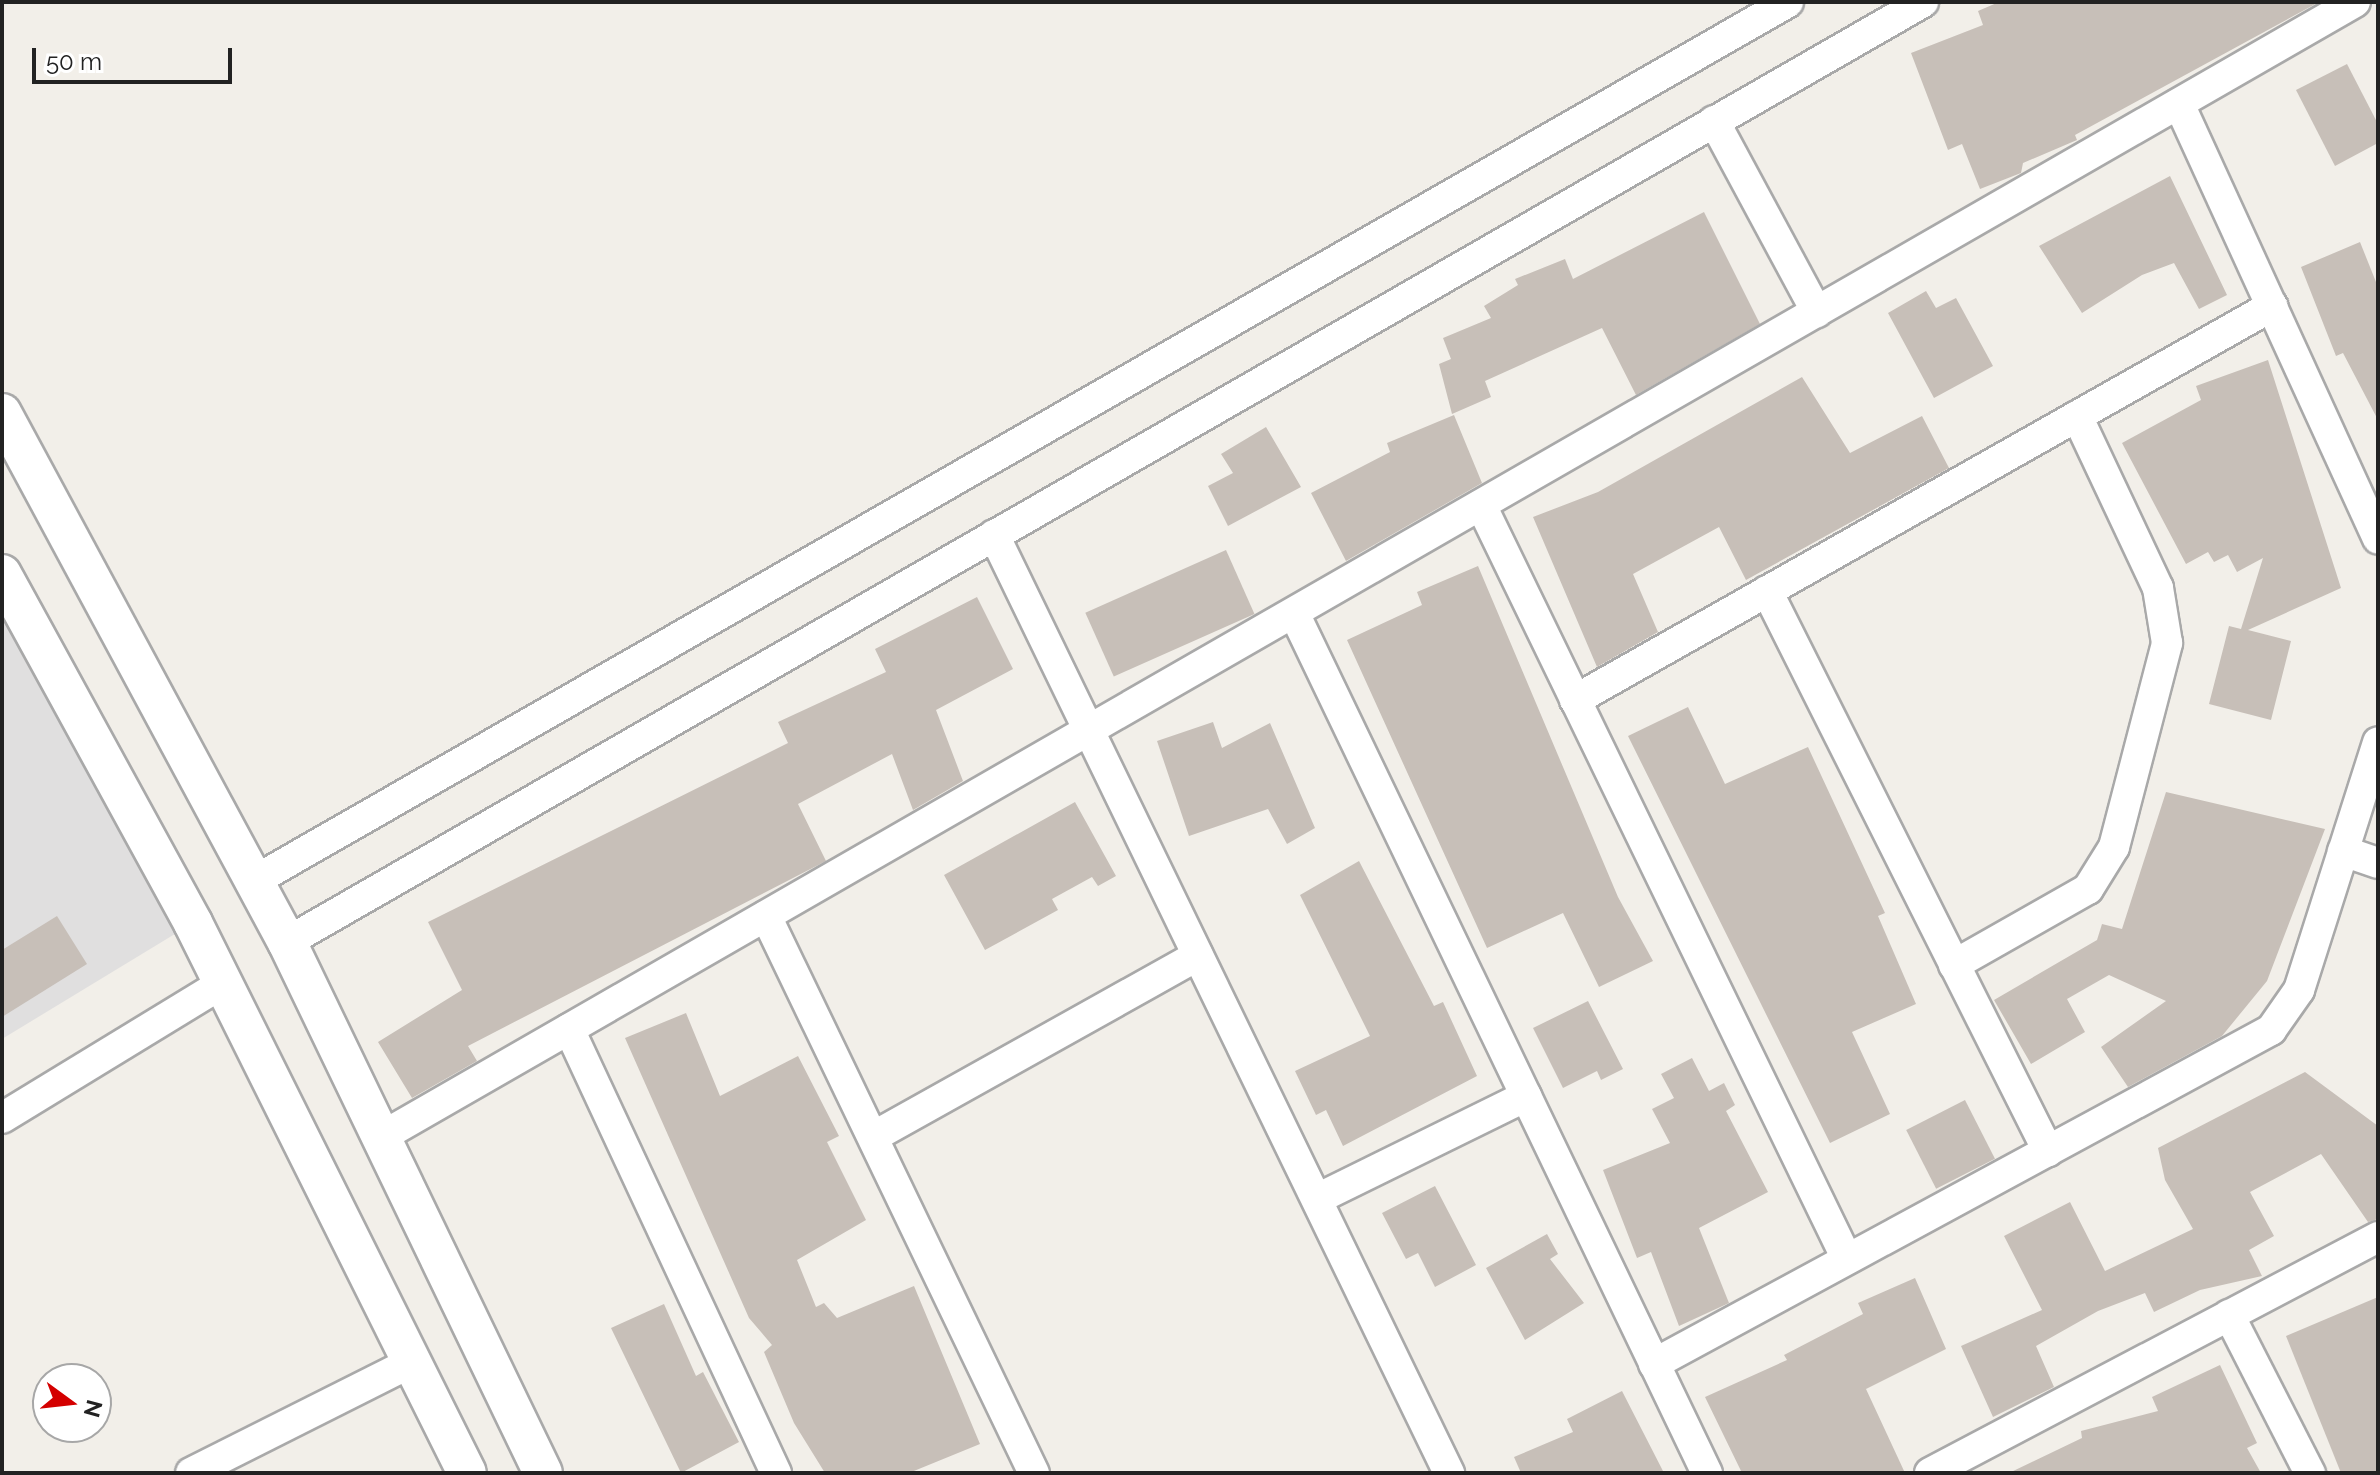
<!DOCTYPE html>
<style>
body{margin:0}
#map{position:relative;width:2380px;height:1475px;overflow:hidden;background:#f2efe9;font-family:Raleway,sans-serif}
div>[style]{position:absolute}
.residential>*{inset:0;background:#e0dfdf}
.building>*{inset:0;background:#c7bfb8;transform-origin:0 0}
.roads{filter:drop-shadow(2px 0 #a9a9a9) drop-shadow(-2px 0 #a9a9a9) drop-shadow(0 2px #a9a9a9) drop-shadow(0 -2px #a9a9a9)}
.minor>*{height:30px;margin:-15px;padding:0 15px;transform-origin:15px;border-radius:15px;background:#fff}
.tertiary>*{height:38px;margin:-19px;padding:0 19px;transform-origin:19px;border-radius:19px;background:#fff}
span{translate:-50% -50%;white-space:nowrap;text-align:center;line-height:1.15;-webkit-text-stroke:6px #fff;paint-order:stroke}
.frame{position:absolute;inset:0;border:4px solid #222;pointer-events:none}
.north{position:absolute;left:32px;top:1363px;width:80px;height:80px;box-sizing:border-box;background:#fff;border:2px solid #a7a7a7;border-radius:50%;rotate:105deg;font-size:22px;font-weight:700;line-height:32px;text-align:center;color:#222}
.north::after{content:'';display:block;margin:auto;width:28px;height:36px;background:#d40000;clip-path:polygon(50% 0,100% 100%,50% 72%,0 100%)}
.scale{position:absolute;left:32px;top:48px;width:200px;height:36px;box-sizing:border-box;border:4px solid #222;border-top:0;padding-left:10px;font-size:24px;line-height:28px;white-space:nowrap;color:#222;-webkit-text-stroke:6px #fff;paint-order:stroke}
</style>
<div id="map">
<div class="residential">
<i style="clip-path:polygon(2px 559px,193px 923px,2px 1039px)"></i>
</div>
<div class="building">
<i style="clip-path:polygon(1999px 2px,2319px 2px,2075px 135px,2077px 140px,2023px 163px,2021px 173px,1980px 189px,1962px 144px,1948px 150px,1911px 53px,1983px 25px,1978px 11px)"></i>
<i style="clip-path:polygon(2347px 64px,2378px 124px,2378px 143px,2335px 166px,2296px 90px)"></i>
<i style="clip-path:polygon(2170px 176px,2227px 295px,2199px 309px,2174px 263px,2142px 275px,2082px 313px,2039px 246px)"></i>
<i style="clip-path:polygon(1704px 212px,1760px 324px,1636px 395px,1602px 328px,1485px 381px,1491px 397px,1452px 414px,1439px 364px,1451px 359px,1443px 338px,1491px 318px,1484px 306px,1518px 285px,1515px 279px,1565px 259px,1573px 279px)"></i>
<i style="clip-path:polygon(2360px 242px,2378px 287px,2378px 420px,2343px 353px,2336px 356px,2301px 267px)"></i>
<i style="clip-path:polygon(1926px 291px,1936px 308px,1956px 298px,1993px 366px,1934px 398px,1888px 313px)"></i>
<i style="clip-path:polygon(2268px 360px,2341px 588px,2248px 630px,2291px 641px,2271px 720px,2209px 704px,2229px 626px,2241px 629px,2263px 558px,2237px 572px,2228px 555px,2214px 562px,2208px 552px,2186px 564px,2122px 443px,2201px 400px,2196px 386px)"></i>
<i style="clip-path:polygon(1802px 377px,1850px 453px,1922px 416px,1949px 468px,1746px 580px,1719px 527px,1633px 574px,1658px 632px,1597px 667px,1533px 517px,1598px 492px)"></i>
<i style="clip-path:polygon(1454px 415px,1482px 483px,1346px 561px,1311px 493px,1390px 452px,1387px 443px)"></i>
<i style="clip-path:polygon(1266px 427px,1301px 487px,1228px 526px,1208px 486px,1233px 473px,1221px 454px)"></i>
<i style="left:1226px;top:550px;width:70px;height:154px;rotate:66deg"></i>
<i style="clip-path:polygon(1478px 566px,1618px 897px,1653px 961px,1599px 987px,1563px 913px,1487px 948px,1347px 640px,1422px 605px,1417px 592px)"></i>
<i style="clip-path:polygon(977px 597px,1013px 669px,936px 710px,963px 781px,913px 810px,892px 754px,798px 804px,826px 861px,468px 1046px,477px 1061px,412px 1098px,378px 1042px,462px 990px,428px 922px,788px 743px,778px 722px,886px 672px,875px 649px)"></i>
<i style="clip-path:polygon(1688px 707px,1725px 784px,1808px 747px,1885px 913px,1878px 916px,1916px 1004px,1852px 1032px,1890px 1114px,1830px 1143px,1628px 736px)"></i>
<i style="clip-path:polygon(1213px 722px,1222px 748px,1270px 723px,1315px 828px,1287px 844px,1268px 809px,1189px 836px,1157px 741px)"></i>
<i style="clip-path:polygon(2166px 792px,2325px 829px,2267px 981px,2222px 1036px,2128px 1087px,2101px 1047px,2166px 1001px,2109px 975px,2067px 999px,2085px 1032px,2031px 1064px,1994px 1000px,2097px 940px,2102px 924px,2122px 929px)"></i>
<i style="clip-path:polygon(1075px 802px,1116px 876px,1098px 886px,1092px 877px,1052px 899px,1058px 910px,985px 950px,944px 875px)"></i>
<i style="clip-path:polygon(1359px 861px,1434px 1006px,1443px 1002px,1477px 1076px,1343px 1146px,1326px 1110px,1316px 1115px,1295px 1071px,1370px 1036px,1300px 895px)"></i>
<i style="clip-path:polygon(57px 916px,87px 964px,2px 1017px,2px 950px)"></i>
<i style="clip-path:polygon(1588px 1001px,1623px 1069px,1601px 1080px,1597px 1071px,1563px 1088px,1533px 1028px)"></i>
<i style="clip-path:polygon(686px 1013px,720px 1096px,798px 1056px,839px 1136px,827px 1142px,866px 1220px,797px 1260px,816px 1307px,824px 1303px,837px 1318px,914px 1286px,980px 1444px,909px 1473px,825px 1473px,794px 1423px,764px 1352px,772px 1345px,749px 1318px,625px 1038px)"></i>
<i style="clip-path:polygon(1692px 1058px,1709px 1091px,1724px 1083px,1735px 1105px,1726px 1111px,1768px 1192px,1699px 1228px,1729px 1303px,1679px 1326px,1651px 1252px,1637px 1258px,1603px 1170px,1670px 1143px,1652px 1109px,1674px 1098px,1661px 1074px)"></i>
<i style="clip-path:polygon(2305px 1072px,2378px 1126px,2378px 1219px,2368px 1222px,2321px 1154px,2250px 1192px,2274px 1236px,2249px 1250px,2262px 1276px,2200px 1290px,2154px 1312px,2145px 1293px,2098px 1311px,2036px 1346px,2054px 1387px,1993px 1417px,1961px 1346px,2042px 1310px,2004px 1236px,2070px 1202px,2105px 1271px,2193px 1229px,2165px 1180px,2158px 1148px)"></i>
<i style="left:1965px;top:1100px;width:66px;height:66px;rotate:63deg"></i>
<i style="clip-path:polygon(1435px 1186px,1476px 1265px,1435px 1287px,1418px 1253px,1406px 1259px,1382px 1213px)"></i>
<i style="clip-path:polygon(1547px 1234px,1558px 1254px,1550px 1259px,1584px 1303px,1525px 1340px,1486px 1268px)"></i>
<i style="clip-path:polygon(1915px 1278px,1946px 1349px,1866px 1389px,1905px 1473px,1742px 1473px,1705px 1397px,1787px 1360px,1784px 1355px,1863px 1314px,1858px 1303px)"></i>
<i style="clip-path:polygon(2378px 1297px,2378px 1473px,2341px 1473px,2286px 1336px)"></i>
<i style="clip-path:polygon(664px 1304px,696px 1376px,703px 1372px,739px 1442px,681px 1473px,611px 1328px)"></i>
<i style="clip-path:polygon(2220px 1365px,2257px 1443px,2247px 1448px,2261px 1473px,2009px 1473px,2082px 1438px,2081px 1431px,2158px 1411px,2152px 1397px)"></i>
<i style="clip-path:polygon(1622px 1391px,1664px 1473px,1521px 1473px,1514px 1457px,1573px 1432px,1567px 1419px)"></i>
</div>
<div class="roads">
<div class="minor">
<i style="left:2179px;top:104px;width:478px;rotate:65.4deg"></i>
<i style="left:1714px;top:121px;width:217px;rotate:61.7deg"></i>
<i style="left:1481px;top:505px;width:838px;rotate:64.11deg"></i>
<i style="left:994px;top:535px;width:1043px;rotate:64.12deg"></i>
<i style="left:1767px;top:591px;width:627px;rotate:63.35deg"></i>
<i style="left:1294px;top:613px;width:954px;rotate:64.35deg"></i>
<i style="left:1575px;top:700px;width:801px;rotate:-29.48deg"></i>
<i style="left:2343px;top:851px;width:37px;rotate:19deg"></i>
<i style="left:254px;top:881px;width:1768px;rotate:-29.81deg"></i>
<i style="left:766px;top:916px;width:618px;rotate:64.31deg"></i>
<i style="left:287px;top:942px;width:1887px;rotate:-29.88deg"></i>
<i style="left:1954px;top:965px;width:154px;rotate:-29.6deg"></i>
<i style="left:2088px;top:889px;width:49px;rotate:-58.2deg"></i>
<i style="left:2114px;top:847px;width:211px;rotate:-75.4deg"></i>
<i style="left:2167px;top:643px;width:56px;rotate:-99.3deg"></i>
<i style="left:2158px;top:588px;width:190px;rotate:-115.2deg"></i>
<i style="left:569px;top:1029px;width:490px;rotate:65deg"></i>
<i style="left:2px;top:1118px;width:259px;rotate:-31.4deg"></i>
<i style="left:381px;top:1137px;width:2277px;rotate:-29.9deg"></i>
<i style="left:873px;top:1137px;width:372px;rotate:-29.2deg"></i>
<i style="left:1317px;top:1199px;width:233px;rotate:-26.2deg"></i>
<i style="left:2229px;top:1315px;width:178px;rotate:62.9deg"></i>
<i style="left:1654px;top:1364px;width:702px;rotate:-28.43deg"></i>
<i style="left:2271px;top:1030px;width:49px;rotate:-55deg"></i>
<i style="left:2299px;top:990px;width:260px;rotate:-72.3deg"></i>
<i style="left:191px;top:1473px;width:247px;rotate:-26.7deg"></i>
<i style="left:1930px;top:1473px;width:506px;rotate:-27.78deg"></i>
</div>
<div class="tertiary">
<i style="left:2px;top:413px;width:601px;rotate:61.69deg"></i>
<i style="left:287px;top:942px;width:589px;rotate:64.26deg"></i>
<i style="left:2px;top:574px;width:398px;rotate:61.3deg"></i>
<i style="left:193px;top:923px;width:614px;rotate:63.52deg"></i>
</div>
</div>
<div class="frame"></div>
<div class="north">N</div>
<div class="scale">50 m</div>
</div>
